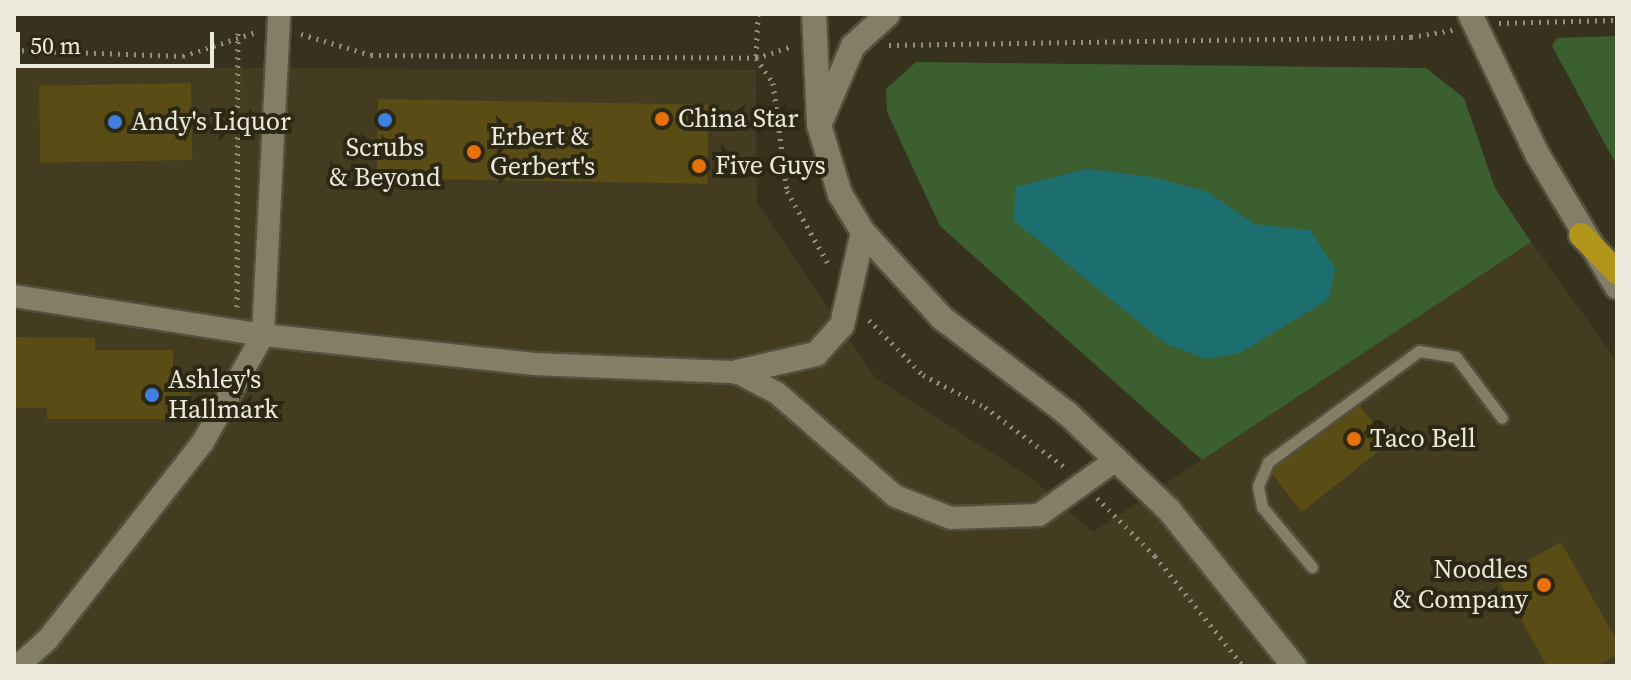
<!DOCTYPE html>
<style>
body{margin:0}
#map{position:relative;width:1631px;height:680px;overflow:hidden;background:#37321e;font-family:"Source Serif 4",serif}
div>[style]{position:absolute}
.built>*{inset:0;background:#433c21}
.green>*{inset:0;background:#3c5f30}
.water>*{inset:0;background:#1d6f6f}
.building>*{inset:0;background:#594c14;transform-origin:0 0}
.path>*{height:5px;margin-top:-2.5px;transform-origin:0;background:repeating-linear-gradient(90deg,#938f7f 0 2px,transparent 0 8px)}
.roads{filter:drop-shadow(2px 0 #54503e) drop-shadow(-2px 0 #54503e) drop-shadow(0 2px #54503e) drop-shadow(0 -2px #54503e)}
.service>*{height:11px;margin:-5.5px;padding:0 5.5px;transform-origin:5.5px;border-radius:5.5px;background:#847e67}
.minor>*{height:22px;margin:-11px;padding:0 11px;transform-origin:11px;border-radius:11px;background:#847e67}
.tertiary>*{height:24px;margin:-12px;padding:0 12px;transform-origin:12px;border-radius:12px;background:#847e67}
.secondary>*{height:24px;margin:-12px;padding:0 12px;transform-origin:12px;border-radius:12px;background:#847e67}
.motorway>*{height:24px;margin:-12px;padding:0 12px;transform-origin:12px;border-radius:12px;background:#b2951b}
.dots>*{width:22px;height:22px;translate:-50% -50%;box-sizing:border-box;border:4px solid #2d2814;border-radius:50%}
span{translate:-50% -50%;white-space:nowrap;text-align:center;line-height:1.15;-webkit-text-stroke:8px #2d2814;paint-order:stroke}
.poi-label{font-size:26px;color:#eceadd}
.left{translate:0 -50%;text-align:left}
.right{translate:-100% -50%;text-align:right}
.frame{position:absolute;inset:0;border:16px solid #eceadd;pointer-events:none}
.scale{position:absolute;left:16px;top:32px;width:198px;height:36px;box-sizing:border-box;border:4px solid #eceadd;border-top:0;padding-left:10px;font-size:24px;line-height:28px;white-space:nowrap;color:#eceadd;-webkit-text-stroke:6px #2d2814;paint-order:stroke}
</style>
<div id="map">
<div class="built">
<i style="clip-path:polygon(14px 67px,756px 70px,757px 203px,875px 378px,1034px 480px,1093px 532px,1531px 242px,1617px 361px,1617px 666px,14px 666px)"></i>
</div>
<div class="green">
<i style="clip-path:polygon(1617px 36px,1617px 166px,1552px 46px,1557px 38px)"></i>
<i style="clip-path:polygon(916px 62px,1426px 68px,1464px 98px,1495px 188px,1531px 242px,1202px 460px,940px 226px,887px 112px,886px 89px)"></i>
</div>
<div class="water">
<i style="clip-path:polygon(1086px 169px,1152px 177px,1208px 192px,1254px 224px,1310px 230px,1335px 268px,1329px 299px,1240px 353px,1206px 359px,1165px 343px,1013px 220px,1016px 187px)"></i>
</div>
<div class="building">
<i style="left:191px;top:83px;width:77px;height:152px;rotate:89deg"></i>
<i style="left:378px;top:99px;width:331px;height:79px;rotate:1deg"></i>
<i style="clip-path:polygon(14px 337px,95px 338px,95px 350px,173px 350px,173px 370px,187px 380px,190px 394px,173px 419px,47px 419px,47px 408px,14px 408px)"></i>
<i style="clip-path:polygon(1359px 405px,1389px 443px,1302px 512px,1272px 474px,1275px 467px)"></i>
<i style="clip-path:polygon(1561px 542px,1617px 641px,1617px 655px,1597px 666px,1547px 666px,1497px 578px)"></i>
</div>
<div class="path">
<i style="left:758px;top:14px;width:44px;rotate:92.6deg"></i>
<i style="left:756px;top:58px;width:30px;rotate:56deg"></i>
<i style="left:773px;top:83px;width:109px;rotate:82.6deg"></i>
<i style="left:787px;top:191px;width:87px;rotate:60.5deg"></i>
<i style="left:1499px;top:23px;width:118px;rotate:-1.5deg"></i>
<i style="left:301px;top:34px;width:73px;rotate:16.7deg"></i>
<i style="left:371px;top:55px;width:385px;rotate:0.4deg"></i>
<i style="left:756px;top:58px;width:39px;rotate:-18deg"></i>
<i style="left:889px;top:45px;width:522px;rotate:-0.88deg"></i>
<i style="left:1411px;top:37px;width:43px;rotate:-9.5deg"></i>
<i style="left:14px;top:50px;width:169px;rotate:2deg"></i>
<i style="left:183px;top:56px;width:77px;rotate:-18.2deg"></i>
<i style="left:237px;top:307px;width:274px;rotate:-89.8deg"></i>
<i style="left:869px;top:320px;width:77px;rotate:45.5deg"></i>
<i style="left:923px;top:375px;width:70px;rotate:27.3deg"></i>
<i style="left:985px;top:407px;width:103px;rotate:37.1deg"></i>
<i style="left:1097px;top:498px;width:82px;rotate:45deg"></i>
<i style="left:1155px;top:556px;width:141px;rotate:51.3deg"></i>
</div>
<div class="roads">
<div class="service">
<i style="left:1312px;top:567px;width:78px;rotate:-129.8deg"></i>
<i style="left:1262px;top:507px;width:21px;rotate:-101deg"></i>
<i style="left:1258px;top:486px;width:26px;rotate:-67deg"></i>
<i style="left:1268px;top:462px;width:187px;rotate:-36.3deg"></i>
<i style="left:1419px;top:351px;width:37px;rotate:9deg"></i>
<i style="left:1456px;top:357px;width:76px;rotate:53deg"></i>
</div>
<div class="minor">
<i style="left:14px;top:296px;width:252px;rotate:8.9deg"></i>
<i style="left:263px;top:335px;width:273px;rotate:6.1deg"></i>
<i style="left:534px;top:364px;width:203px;rotate:2.3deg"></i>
<i style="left:737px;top:372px;width:45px;rotate:27.7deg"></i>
<i style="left:777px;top:393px;width:157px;rotate:41.1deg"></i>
<i style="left:895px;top:496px;width:60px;rotate:21.4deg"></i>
<i style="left:951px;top:518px;width:88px;rotate:-2deg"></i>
<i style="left:1039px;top:515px;width:96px;rotate:-35.7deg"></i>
<i style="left:18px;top:666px;width:40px;rotate:-42deg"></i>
<i style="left:48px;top:639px;width:251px;rotate:-51.8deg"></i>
<i style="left:203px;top:442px;width:123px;rotate:-60.7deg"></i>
<i style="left:263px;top:335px;width:321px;rotate:-87.1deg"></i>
</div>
<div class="tertiary">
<i style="left:814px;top:14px;width:111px;rotate:87.4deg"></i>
<i style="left:819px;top:125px;width:72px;rotate:73.1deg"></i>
<i style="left:840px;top:194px;width:44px;rotate:58.8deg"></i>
<i style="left:863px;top:232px;width:117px;rotate:47.4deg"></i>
<i style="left:942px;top:318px;width:158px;rotate:37.3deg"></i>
<i style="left:1068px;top:414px;width:139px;rotate:43.5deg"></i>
<i style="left:1169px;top:510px;width:200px;rotate:51.3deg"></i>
<i style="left:820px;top:123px;width:84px;rotate:-66.8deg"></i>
<i style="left:853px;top:46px;width:47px;rotate:-42.4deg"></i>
<i style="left:737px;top:372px;width:81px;rotate:-12.8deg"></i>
<i style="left:816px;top:354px;width:39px;rotate:-48deg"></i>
<i style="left:842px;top:325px;width:95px;rotate:-77.3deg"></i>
</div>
<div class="secondary">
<i style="left:1470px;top:14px;width:155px;rotate:64.4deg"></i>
<i style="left:1537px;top:154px;width:155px;rotate:59deg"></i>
</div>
<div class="motorway">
<i style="left:1581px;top:235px;width:52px;rotate:45.8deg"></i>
</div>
</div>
<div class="dots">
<i style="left:662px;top:119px;background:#e8710a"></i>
<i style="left:385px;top:120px;background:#3f7fe0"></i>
<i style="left:115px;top:122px;background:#3f7fe0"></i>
<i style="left:474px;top:152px;background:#e8710a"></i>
<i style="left:699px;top:166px;background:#e8710a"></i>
<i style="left:152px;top:395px;background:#3f7fe0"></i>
<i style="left:1354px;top:439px;background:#e8710a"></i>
<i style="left:1544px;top:585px;background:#e8710a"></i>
</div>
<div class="poi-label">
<span class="left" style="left:678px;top:119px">China Star</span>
<span class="left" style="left:131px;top:122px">Andy's Liquor</span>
<span class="left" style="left:490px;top:152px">Erbert &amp;<br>Gerbert's</span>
<span style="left:385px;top:163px">Scrubs<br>&amp; Beyond</span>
<span class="left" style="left:715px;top:166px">Five Guys</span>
<span class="left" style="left:168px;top:395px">Ashley's<br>Hallmark</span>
<span class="left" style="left:1370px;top:439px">Taco Bell</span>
<span class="right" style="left:1528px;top:585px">Noodles<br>&amp; Company</span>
</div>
<div class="frame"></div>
<div class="scale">50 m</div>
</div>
